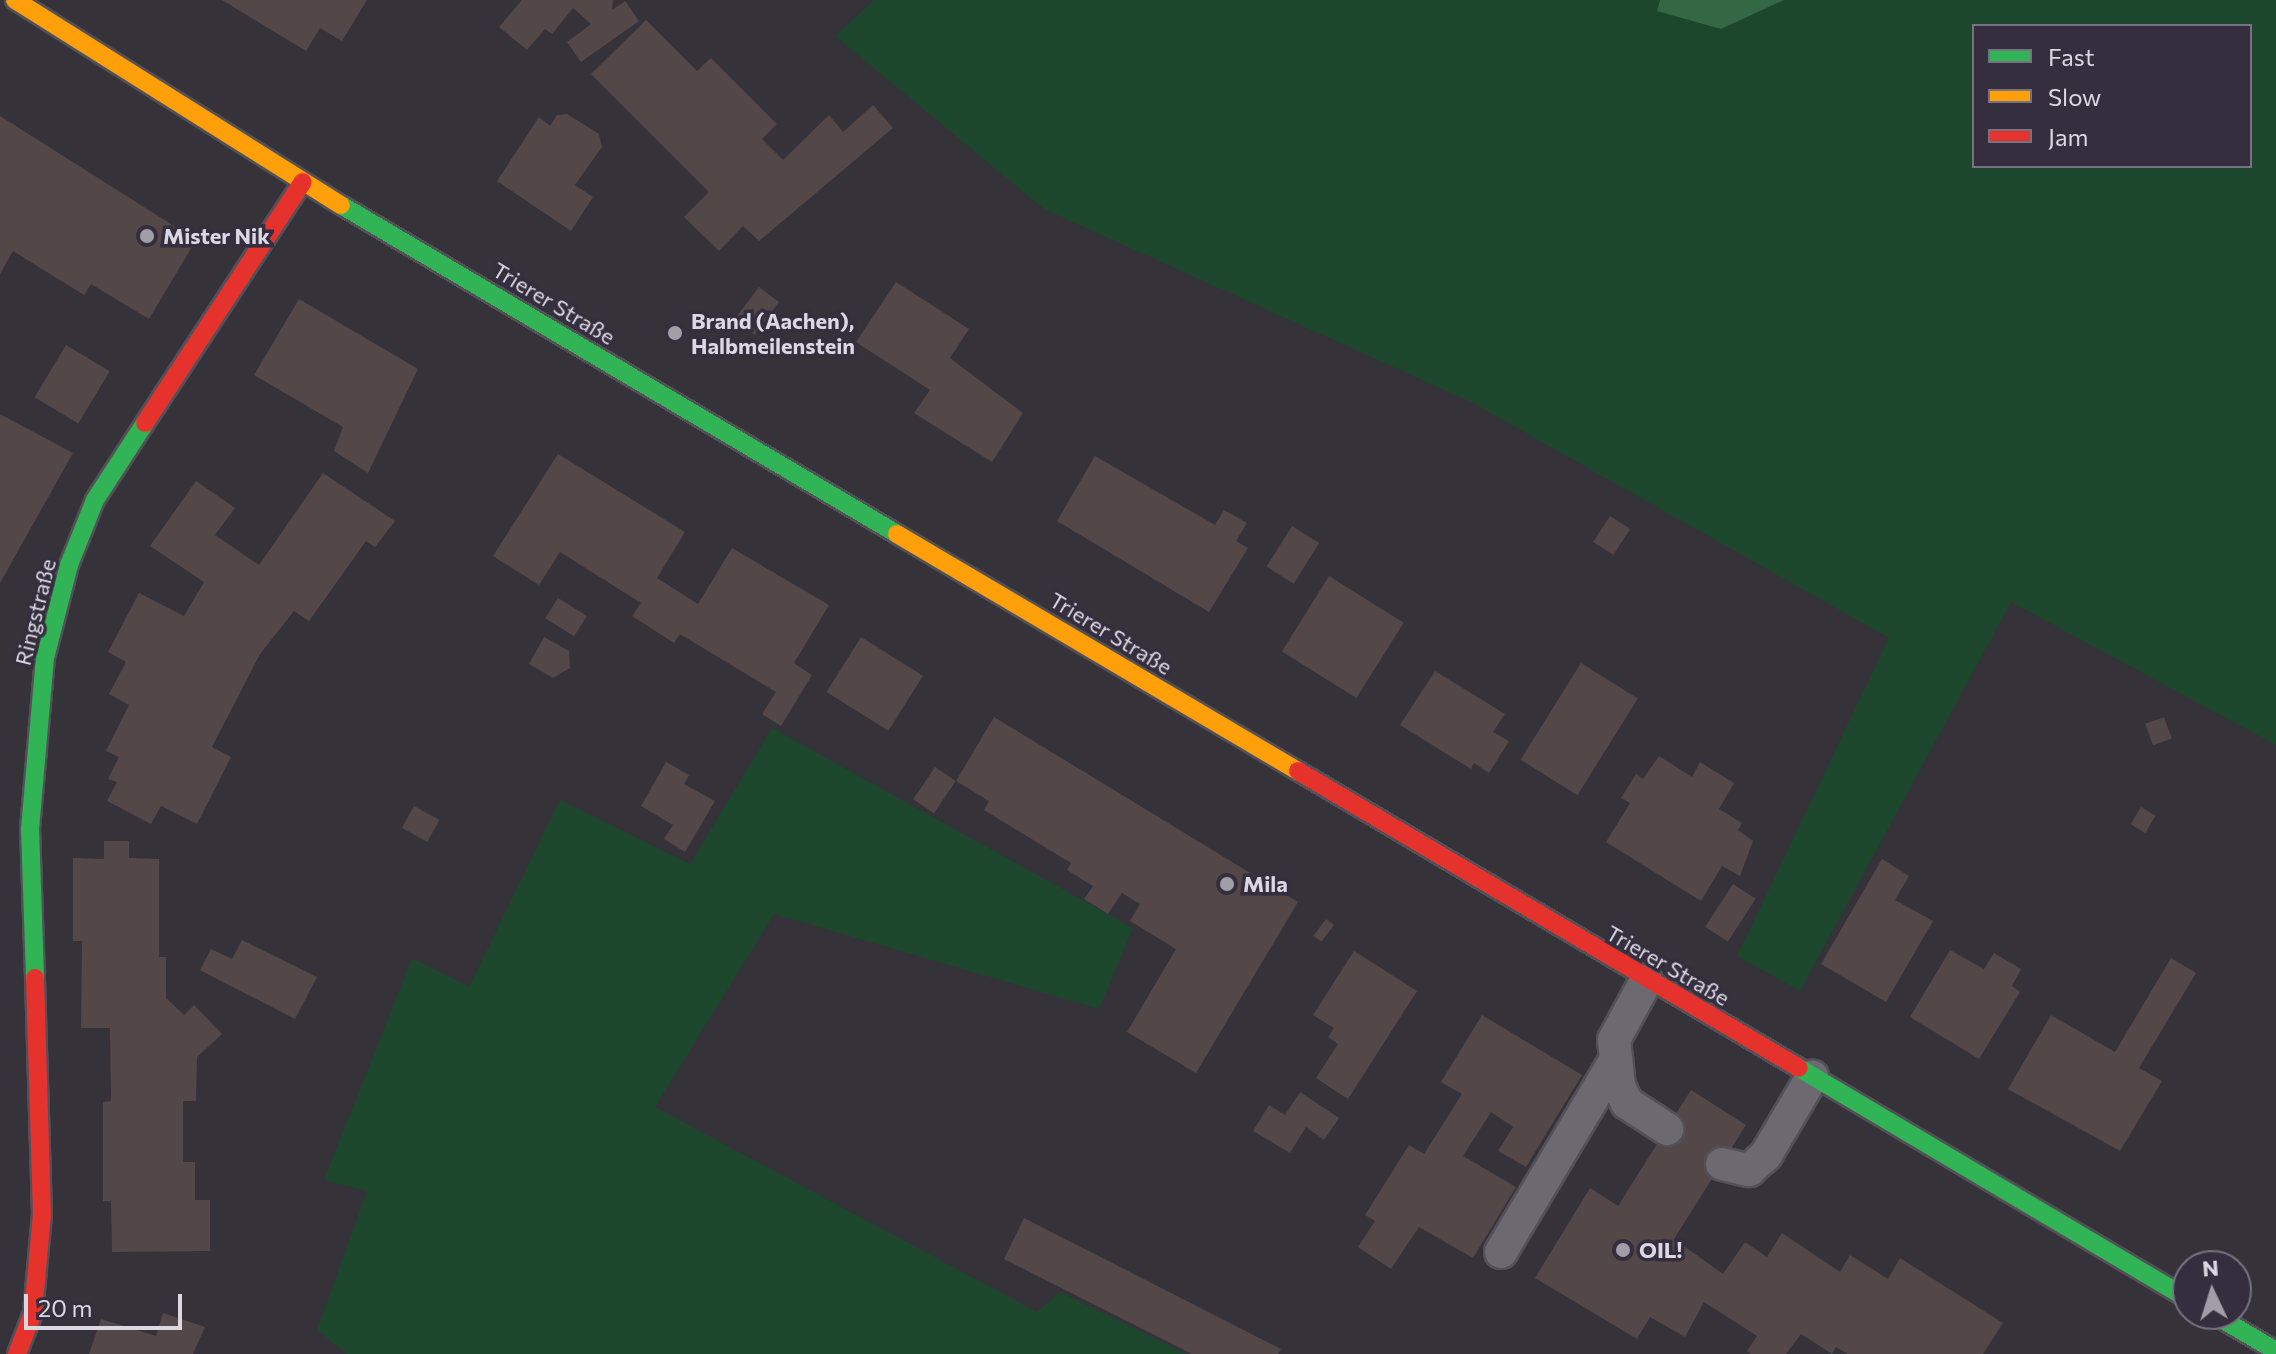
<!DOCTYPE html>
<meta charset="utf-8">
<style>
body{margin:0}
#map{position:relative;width:2276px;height:1354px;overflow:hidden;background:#35323a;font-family:Commissioner,sans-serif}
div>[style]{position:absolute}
.green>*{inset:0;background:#1d472c}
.forest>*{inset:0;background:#346845}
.building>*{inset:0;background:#534847;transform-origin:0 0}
.roads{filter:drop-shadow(2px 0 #535058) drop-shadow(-2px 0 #535058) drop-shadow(0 2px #535058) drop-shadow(0 -2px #535058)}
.lane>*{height:32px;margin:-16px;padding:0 16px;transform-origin:16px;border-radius:16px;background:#6c6970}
.fast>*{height:18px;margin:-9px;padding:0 9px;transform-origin:9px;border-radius:9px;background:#30b455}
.slow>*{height:18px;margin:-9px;padding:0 9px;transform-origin:9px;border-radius:9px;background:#ff9f0a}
.jam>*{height:18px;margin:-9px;padding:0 9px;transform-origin:9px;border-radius:9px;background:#e5322d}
.dots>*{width:22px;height:22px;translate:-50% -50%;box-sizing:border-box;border:4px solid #342e3e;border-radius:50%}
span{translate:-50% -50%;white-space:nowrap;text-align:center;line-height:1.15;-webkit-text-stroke:7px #342e3e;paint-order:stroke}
.poi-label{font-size:22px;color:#dcd8e3;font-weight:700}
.left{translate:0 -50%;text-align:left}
.street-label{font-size:22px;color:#dcd8e3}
.legend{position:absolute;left:1972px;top:24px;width:280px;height:144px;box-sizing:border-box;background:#342e3e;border:2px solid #777280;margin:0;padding:10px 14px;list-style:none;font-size:24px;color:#dcd8e3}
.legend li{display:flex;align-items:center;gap:16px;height:40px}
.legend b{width:40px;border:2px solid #777280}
.north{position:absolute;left:2172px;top:1250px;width:80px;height:80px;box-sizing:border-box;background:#342e3e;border:2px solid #777280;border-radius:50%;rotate:356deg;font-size:22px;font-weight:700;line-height:32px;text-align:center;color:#dcd8e3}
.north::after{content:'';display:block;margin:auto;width:28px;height:36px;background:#a29ea8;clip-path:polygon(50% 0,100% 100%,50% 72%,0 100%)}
.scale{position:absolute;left:24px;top:1294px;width:158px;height:36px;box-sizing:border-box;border:4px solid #dcd8e3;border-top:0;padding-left:10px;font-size:24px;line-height:28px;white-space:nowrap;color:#dcd8e3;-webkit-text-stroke:6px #342e3e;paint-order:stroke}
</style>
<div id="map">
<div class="green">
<i style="clip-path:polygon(evenodd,874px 0,1660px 0,1657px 10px,1721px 29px,1784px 0,2276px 0,2276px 745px,2011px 602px,1800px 991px,1737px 956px,1889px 638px,1471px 402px,1044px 209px,835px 36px,874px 0,1974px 26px,2250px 26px,2250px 166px,1974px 166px,1974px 26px)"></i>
<i style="clip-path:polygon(772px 728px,1133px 928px,1099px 1009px,774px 914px,655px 1107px,1037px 1312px,1060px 1292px,1186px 1354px,347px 1354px,317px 1330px,367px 1191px,324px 1180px,412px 958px,469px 987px,560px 800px,690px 864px)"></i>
</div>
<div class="forest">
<i style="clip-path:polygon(1660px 0,1784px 0,1721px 29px,1657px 11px)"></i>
</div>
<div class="building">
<i style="clip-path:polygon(222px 0,367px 0,342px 41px,320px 28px,306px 51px)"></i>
<i style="clip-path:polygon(522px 0,613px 0,612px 10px,625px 1px,639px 21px,581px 62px,567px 42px,591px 24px,573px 8px,552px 34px,545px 29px,527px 50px,499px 27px)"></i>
<i style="clip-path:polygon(646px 20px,697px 71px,711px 58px,777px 124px,762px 139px,783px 160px,829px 115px,843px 132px,873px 105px,893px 128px,759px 241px,743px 226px,719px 251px,684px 217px,709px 192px,591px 74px)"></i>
<i style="clip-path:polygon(567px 114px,599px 134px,602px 147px,575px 185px,593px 197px,571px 231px,497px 181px,539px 117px,550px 126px,557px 115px)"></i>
<i style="clip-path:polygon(0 116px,196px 240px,149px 319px,91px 284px,84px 295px,13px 251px,0 274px)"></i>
<i style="clip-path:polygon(896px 282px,969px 329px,950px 358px,1023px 413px,992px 462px,914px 413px,930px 390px,856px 342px)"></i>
<i style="left:759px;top:287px;width:25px;height:41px;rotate:37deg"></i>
<i style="clip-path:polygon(299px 299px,418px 369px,368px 473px,334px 451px,343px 427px,254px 375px)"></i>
<i style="left:66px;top:345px;width:51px;height:61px;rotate:31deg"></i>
<i style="clip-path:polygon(0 414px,73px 453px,0 583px)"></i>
<i style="clip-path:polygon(558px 454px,685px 532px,657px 578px,698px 604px,732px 548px,829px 605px,794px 663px,812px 675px,781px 726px,762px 714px,776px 692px,680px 634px,674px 643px,632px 616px,641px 603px,560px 552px,539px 585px,493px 556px)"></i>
<i style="clip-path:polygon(1095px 456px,1215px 525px,1224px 510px,1247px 523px,1236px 541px,1248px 548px,1209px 612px,1057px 521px)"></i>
<i style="clip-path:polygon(323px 473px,395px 521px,375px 547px,366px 541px,309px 621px,294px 611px,260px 654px,212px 747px,231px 757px,197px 824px,161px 806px,151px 824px,107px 801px,117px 782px,108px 779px,119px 757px,106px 751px,129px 705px,109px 694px,126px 662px,108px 652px,139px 593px,184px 616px,204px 582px,150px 546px,196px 481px,235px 508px,215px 535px,259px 565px)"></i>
<i style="left:1610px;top:516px;width:24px;height:31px;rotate:33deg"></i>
<i style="left:1292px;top:526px;width:32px;height:48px;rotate:32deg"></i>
<i style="left:1329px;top:576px;width:88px;height:89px;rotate:32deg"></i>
<i style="left:558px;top:598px;width:34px;height:24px;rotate:32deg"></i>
<i style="clip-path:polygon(544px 637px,569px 651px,570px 668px,553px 678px,529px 664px)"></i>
<i style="left:861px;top:637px;width:73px;height:65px;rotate:32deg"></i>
<i style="left:1581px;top:663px;width:67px;height:114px;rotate:32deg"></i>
<i style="clip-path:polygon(1435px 671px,1505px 714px,1493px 732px,1509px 741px,1489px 773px,1474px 763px,1471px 769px,1400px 725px)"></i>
<i style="clip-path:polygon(994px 717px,1298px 902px,1196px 1073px,1127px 1032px,1176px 949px,1130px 921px,1140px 904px,1122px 893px,1108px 914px,1084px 899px,1093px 886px,1067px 870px,1071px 863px,984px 810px,989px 801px,956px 781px)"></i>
<i style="left:2164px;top:717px;width:23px;height:20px;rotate:70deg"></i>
<i style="clip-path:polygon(1659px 756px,1692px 777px,1700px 762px,1734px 783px,1719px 809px,1742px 823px,1738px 830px,1753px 841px,1740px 876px,1722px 866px,1701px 901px,1606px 842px,1630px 803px,1621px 798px,1636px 774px,1643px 779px)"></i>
<i style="clip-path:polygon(666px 762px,689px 775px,684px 784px,715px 801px,685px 852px,664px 839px,673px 825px,641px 806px)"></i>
<i style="left:935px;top:767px;width:25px;height:39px;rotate:34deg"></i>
<i style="left:414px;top:806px;width:29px;height:25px;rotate:29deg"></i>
<i style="left:2141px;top:807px;width:17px;height:20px;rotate:31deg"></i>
<i style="clip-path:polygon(104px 841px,129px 841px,129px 858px,159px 859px,159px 957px,166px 957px,166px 998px,184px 1015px,194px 1005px,222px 1034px,197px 1057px,196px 1101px,183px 1101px,183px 1162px,195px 1162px,195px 1200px,210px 1200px,210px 1251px,112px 1252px,111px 1201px,103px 1201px,103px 1102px,111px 1101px,110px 1028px,81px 1028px,82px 941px,73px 941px,73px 858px,104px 859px)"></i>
<i style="clip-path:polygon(1882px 859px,1909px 876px,1895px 900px,1933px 921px,1886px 1002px,1821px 964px)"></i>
<i style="left:1733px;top:884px;width:27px;height:51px;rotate:33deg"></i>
<i style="left:1326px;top:919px;width:10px;height:21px;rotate:37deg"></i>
<i style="clip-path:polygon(242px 940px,317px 977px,295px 1019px,200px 970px,211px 949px,232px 959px)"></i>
<i style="clip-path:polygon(1950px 950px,1984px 969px,1994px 953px,2021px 969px,2012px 986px,2020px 992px,1979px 1059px,1910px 1017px)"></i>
<i style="clip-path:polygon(1354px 951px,1417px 991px,1348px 1099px,1316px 1078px,1338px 1044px,1328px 1037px,1334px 1028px,1313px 1015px)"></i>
<i style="clip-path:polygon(2171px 958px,2196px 973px,2139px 1068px,2162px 1081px,2120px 1151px,2008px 1089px,2051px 1015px,2115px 1052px)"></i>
<i style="clip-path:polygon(1482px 1015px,1582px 1075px,1526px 1167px,1498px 1151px,1513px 1127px,1491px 1112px,1463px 1156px,1516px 1187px,1473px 1258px,1419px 1227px,1391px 1269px,1358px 1247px,1375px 1221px,1365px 1215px,1409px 1145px,1424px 1154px,1462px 1094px,1441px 1082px)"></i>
<i style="clip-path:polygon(1691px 1090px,1746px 1125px,1674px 1239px,1723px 1274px,1745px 1242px,1767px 1257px,1782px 1233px,1840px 1272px,1850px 1255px,1888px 1279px,1900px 1258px,2003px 1323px,1983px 1354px,1848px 1354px,1836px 1347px,1832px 1354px,1801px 1334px,1786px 1354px,1751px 1354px,1747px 1351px,1757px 1336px,1704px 1302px,1685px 1337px,1650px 1317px,1637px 1339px,1535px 1278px,1590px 1188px,1618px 1206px)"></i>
<i style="clip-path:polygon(1300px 1092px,1339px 1118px,1324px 1140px,1306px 1127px,1290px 1153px,1253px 1131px,1269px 1105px,1285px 1115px)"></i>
<i style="clip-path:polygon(1024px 1218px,1281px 1349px,1278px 1354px,1192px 1354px,1004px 1259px)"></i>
<i style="clip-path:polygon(163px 1313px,205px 1327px,193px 1354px,89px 1354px,101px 1319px,156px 1336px)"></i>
</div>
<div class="roads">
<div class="lane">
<i style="left:1646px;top:981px;width:67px;rotate:118.5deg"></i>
<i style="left:1614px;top:1040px;width:46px;rotate:83.8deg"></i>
<i style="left:1619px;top:1086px;width:19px;rotate:65deg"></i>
<i style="left:1627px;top:1103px;width:48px;rotate:33deg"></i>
<i style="left:1722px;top:1164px;width:28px;rotate:13deg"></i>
<i style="left:1749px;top:1170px;width:23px;rotate:-41deg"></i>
<i style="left:1766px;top:1155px;width:91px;rotate:-59.5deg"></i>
<i style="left:1501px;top:1252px;width:225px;rotate:-59.2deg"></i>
</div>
<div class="fast">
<i style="left:341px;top:205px;width:646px;rotate:30.61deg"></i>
<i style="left:35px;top:978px;width:149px;rotate:-91.9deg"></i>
<i style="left:30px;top:829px;width:172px;rotate:-85deg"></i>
<i style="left:45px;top:658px;width:96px;rotate:-75.5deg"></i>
<i style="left:69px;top:565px;width:70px;rotate:-68.2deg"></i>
<i style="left:95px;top:500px;width:92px;rotate:-57deg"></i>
<i style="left:1799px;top:1068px;width:452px;rotate:30.7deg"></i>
<i style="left:2213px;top:1314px;width:73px;rotate:30.4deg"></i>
</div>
<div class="slow">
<i style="left:15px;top:0;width:385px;rotate:32.2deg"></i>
<i style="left:897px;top:534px;width:466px;rotate:30.6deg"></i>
</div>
<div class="jam">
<i style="left:145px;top:423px;width:288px;rotate:-56.8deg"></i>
<i style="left:1298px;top:771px;width:582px;rotate:30.66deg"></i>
<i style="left:17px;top:1354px;width:44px;rotate:-68.7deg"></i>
<i style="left:33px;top:1313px;width:98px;rotate:-84.8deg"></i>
<i style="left:42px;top:1215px;width:237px;rotate:-91.7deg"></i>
</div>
</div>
<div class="dots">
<i style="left:147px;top:236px;background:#a29ea8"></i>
<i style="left:675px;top:333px;background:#a29ea8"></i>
<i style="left:1227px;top:884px;background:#a29ea8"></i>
<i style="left:1623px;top:1250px;background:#a29ea8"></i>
</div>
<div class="poi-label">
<span class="left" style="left:163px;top:236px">Mister Nik</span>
<span class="left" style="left:691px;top:333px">Brand (Aachen),<br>Halbmeilenstein</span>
<span class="left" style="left:1243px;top:884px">Mila</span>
<span class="left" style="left:1639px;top:1250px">OIL!</span>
</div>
<div class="street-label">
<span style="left:554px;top:303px;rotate:31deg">Trierer Straße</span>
<span style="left:35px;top:612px;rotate:-76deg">Ringstraße</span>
<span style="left:1111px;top:633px;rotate:31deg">Trierer Straße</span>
<span style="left:1668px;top:965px;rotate:30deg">Trierer Straße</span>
</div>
<ul class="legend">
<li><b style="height:10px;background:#30b455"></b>Fast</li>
<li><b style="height:10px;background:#ff9f0a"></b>Slow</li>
<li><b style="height:10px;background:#e5322d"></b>Jam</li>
</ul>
<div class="north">N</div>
<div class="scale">20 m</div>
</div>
